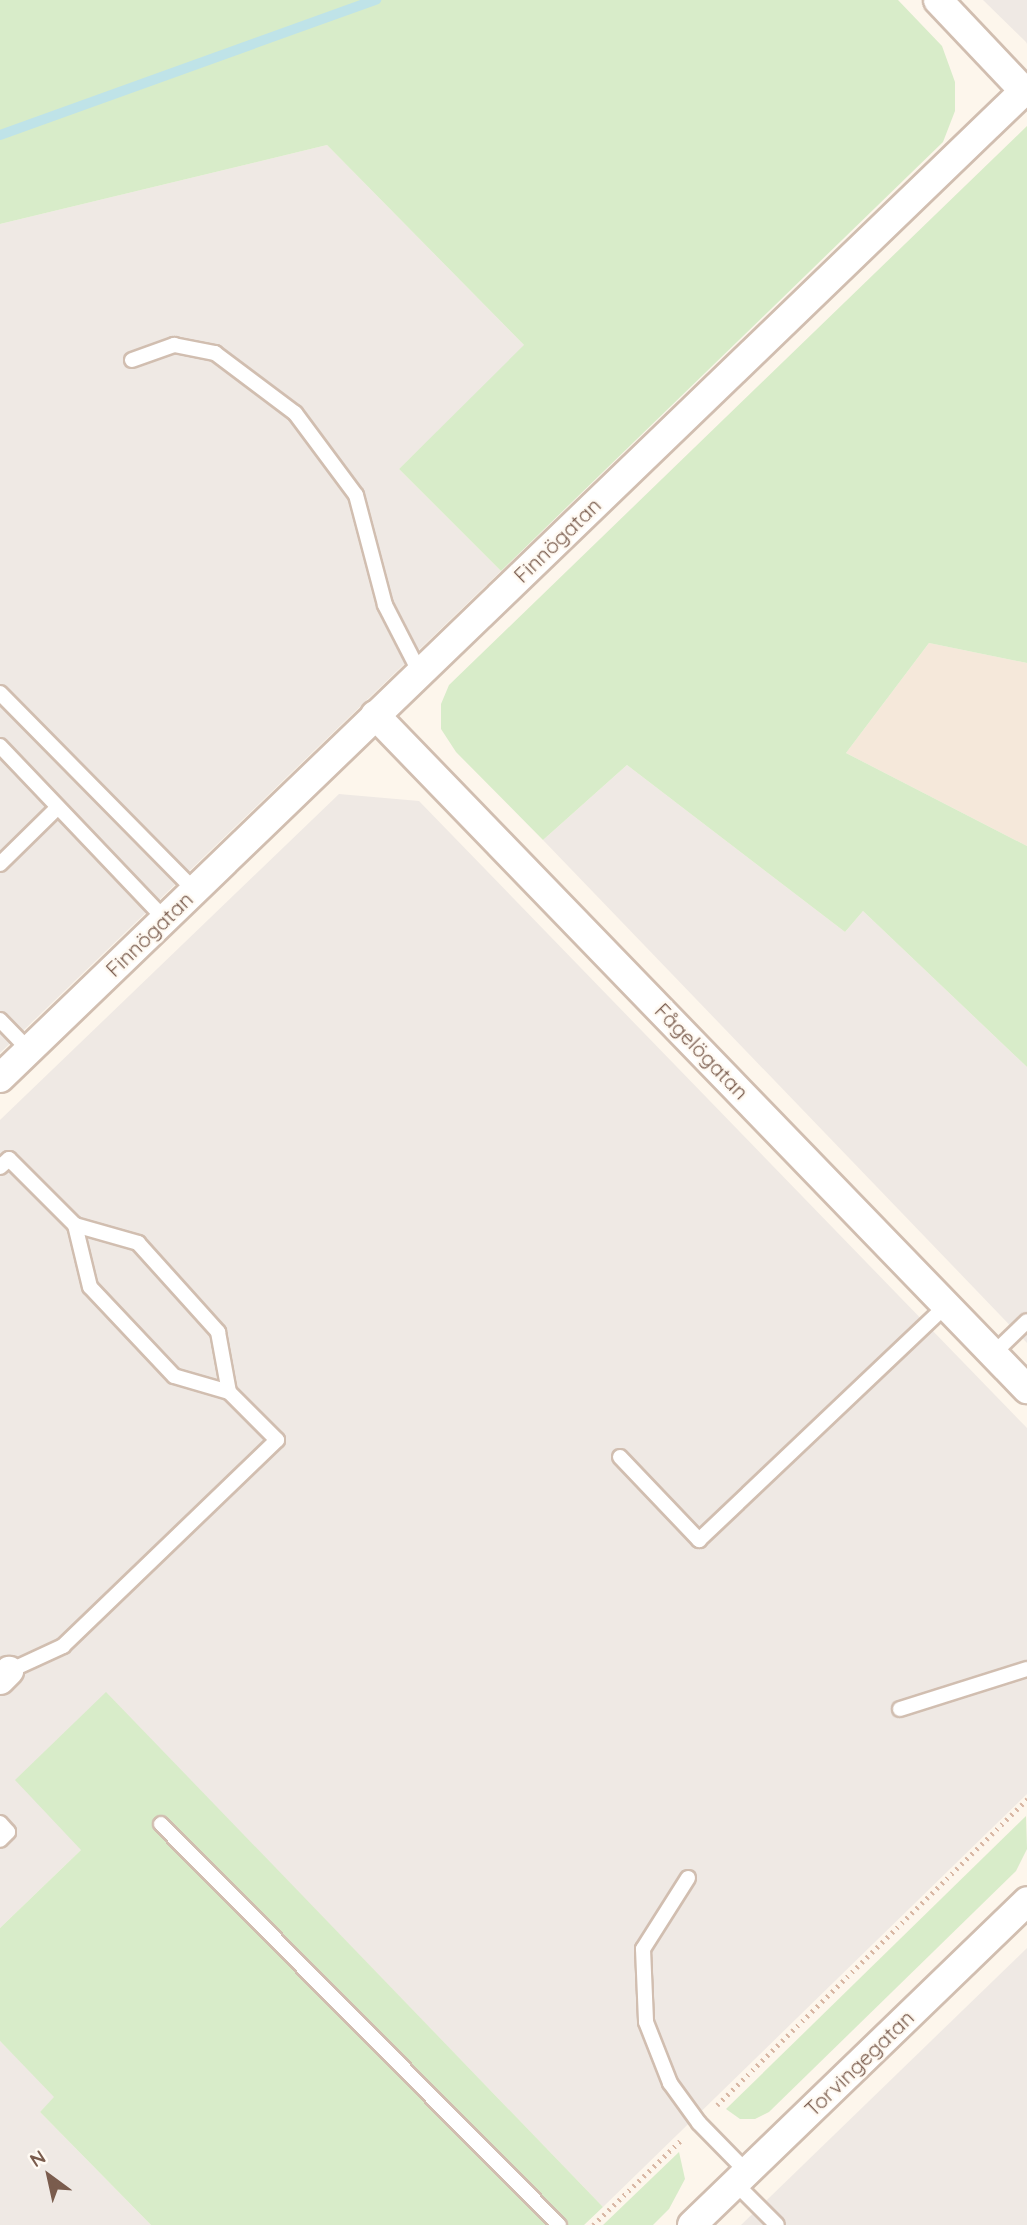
<!DOCTYPE html>
<meta charset="utf-8">
<style>
body{margin:0}
#map{position:relative;width:1027px;height:2225px;overflow:hidden;background:#fdf6ec;font-family:Quicksand,sans-serif}
div>[style]{position:absolute}
.residential>*{inset:0;background:#f5e8da}
.industrial>*{inset:0;background:#efe9e4}
.green>*{inset:0;background:#d8ecc9}
.stream>*{height:10px;margin:-5px;padding:0 5px;transform-origin:5px;border-radius:5px;background:#bfe3e8}
.path>*{height:4.5px;margin-top:-2.25px;transform-origin:0;background:repeating-linear-gradient(90deg,#d9b8a5 0 2px,transparent 0 7px)}
.roads{filter:drop-shadow(2px 0 #d1beb0) drop-shadow(-2px 0 #d1beb0) drop-shadow(0 2px #d1beb0) drop-shadow(0 -2px #d1beb0)}
.lane>*{height:14px;margin:-7px;padding:0 7px;transform-origin:7px;border-radius:7px;background:#fff}
.street>*{height:28px;margin:-14px;padding:0 14px;transform-origin:14px;border-radius:14px;background:#fff}
span{translate:-50% -50%;white-space:nowrap;text-align:center;line-height:1.15;-webkit-text-stroke:5px #fffaf3;paint-order:stroke}
.street-label{font-size:21px;color:#7a5c4d}
.north{position:absolute;left:14px;top:2141px;width:70px;height:70px;-webkit-text-stroke:5px #fffaf3;paint-order:stroke;rotate:327deg;font-size:19px;font-weight:700;line-height:28px;text-align:center;color:#7a5c4d}
.north::after{content:'';display:block;margin:auto;width:24px;height:32px;background:#7a5c4d;clip-path:polygon(50% 0,100% 100%,50% 72%,0 100%)}
</style>
<div id="map">
<div class="residential">
<i style="clip-path:polygon(929px 643px,1027px 663px,1027px 846px,846px 753px)"></i>
</div>
<div class="industrial">
<i style="clip-path:polygon(983px 0,1027px 0,1027px 44px,1026px 42px)"></i>
<i style="clip-path:polygon(327px 145px,525px 346px,399px 469px,501px 571px,0 1053px,0 224px)"></i>
<i style="clip-path:polygon(627px 765px,845px 932px,863px 911px,1027px 1067px,1027px 1343px,543px 840px)"></i>
<i style="clip-path:polygon(339px 794px,419px 801px,1027px 1428px,1027px 1794px,603px 2207px,106px 1693px,81px 1850px,0 1928px,0 1120px)"></i>
<i style="clip-path:polygon(1027px 1948px,1027px 2225px,741px 2225px)"></i>
<i style="clip-path:polygon(0 2041px,55px 2097px,40px 2112px,151px 2225px,0 2225px)"></i>
</div>
<div class="green">
<i style="clip-path:polygon(0 0,898px 0,942px 46px,955px 82px,955px 111px,943px 142px,501px 571px,399px 469px,524px 345px,327px 145px,0 224px)"></i>
<i style="clip-path:polygon(1027px 126px,1027px 663px,929px 643px,846px 753px,1027px 846px,1027px 1067px,863px 911px,845px 932px,627px 765px,543px 840px,456px 752px,441px 729px,441px 704px,449px 685px)"></i>
<i style="clip-path:polygon(106px 1692px,603px 2207px,584px 2225px,151px 2225px,40px 2112px,54px 2097px,0 2041px,0 1928px,81px 1850px,15px 1780px)"></i>
<i style="clip-path:polygon(1026px 1816px,1027px 1849px,1016px 1871px,769px 2112px,755px 2119px,740px 2119px,726px 2109px)"></i>
<i style="clip-path:polygon(679px 2152px,685px 2179px,669px 2209px,653px 2225px,603px 2225px)"></i>
</div>
<div class="stream">
<i style="left:0;top:135px;width:400px;rotate:-19.8deg"></i>
</div>
<div class="path">
<i style="left:717px;top:2105px;width:436px;rotate:-44.6deg"></i>
<i style="left:593px;top:2225px;width:125px;rotate:-44deg"></i>
</div>
<div class="roads">
<div class="lane">
<i style="left:132px;top:360px;width:45px;rotate:-19.7deg"></i>
<i style="left:174px;top:345px;width:42px;rotate:11deg"></i>
<i style="left:215px;top:353px;width:100px;rotate:36.9deg"></i>
<i style="left:295px;top:413px;width:102px;rotate:53.4deg"></i>
<i style="left:356px;top:495px;width:114px;rotate:75.2deg"></i>
<i style="left:385px;top:605px;width:76px;rotate:62.8deg"></i>
<i style="left:0;top:693px;width:276px;rotate:45.4deg"></i>
<i style="left:0;top:746px;width:239px;rotate:46.4deg"></i>
<i style="left:0;top:864px;width:81px;rotate:-44.5deg"></i>
<i style="left:0;top:1020px;width:42px;rotate:46deg"></i>
<i style="left:0;top:1167px;width:12px;rotate:-42deg"></i>
<i style="left:9px;top:1159px;width:93px;rotate:45deg"></i>
<i style="left:75px;top:1225px;width:66px;rotate:15.9deg"></i>
<i style="left:138px;top:1243px;width:120px;rotate:48deg"></i>
<i style="left:218px;top:1332px;width:61px;rotate:79.6deg"></i>
<i style="left:229px;top:1392px;width:57px;rotate:-163.8deg"></i>
<i style="left:174px;top:1376px;width:122px;rotate:-133.3deg"></i>
<i style="left:90px;top:1287px;width:64px;rotate:-103.6deg"></i>
<i style="left:993px;top:1354px;width:47px;rotate:-44.1deg"></i>
<i style="left:620px;top:1457px;width:115px;rotate:46.4deg"></i>
<i style="left:699px;top:1540px;width:340px;rotate:-43.5deg"></i>
<i style="left:6px;top:1668px;width:4px;rotate:45deg"></i>
<i style="left:9px;top:1671px;width:60px;rotate:-24.8deg"></i>
<i style="left:63px;top:1646px;width:297px;rotate:-43.9deg"></i>
<i style="left:277px;top:1440px;width:68px;rotate:-135deg"></i>
<i style="left:900px;top:1709px;width:133px;rotate:-17.5deg"></i>
<i style="left:0;top:1823px;width:12px;rotate:48deg"></i>
<i style="left:8px;top:1832px;width:11px;rotate:135deg"></i>
<i style="left:161px;top:1824px;width:565px;rotate:45.22deg"></i>
<i style="left:688px;top:1878px;width:84px;rotate:122.4deg"></i>
<i style="left:643px;top:1949px;width:73px;rotate:87.6deg"></i>
<i style="left:646px;top:2022px;width:66px;rotate:68.5deg"></i>
<i style="left:670px;top:2083px;width:49px;rotate:54.1deg"></i>
<i style="left:699px;top:2123px;width:67px;rotate:45.6deg"></i>
<i style="left:735px;top:2183px;width:59px;rotate:45deg"></i>
</div>
<div class="street">
<i style="left:375px;top:715px;width:938px;rotate:45.95deg"></i>
<i style="left:0;top:1078px;width:1422px;rotate:-43.95deg"></i>
<i style="left:1024px;top:91px;width:125px;rotate:-133.4deg"></i>
<i style="left:0;top:1680px;width:13px;rotate:-45deg"></i>
<i style="left:692px;top:2225px;width:466px;rotate:-44deg"></i>
</div>
</div>
<div class="street-label">
<span style="left:557px;top:540px;rotate:-44deg">Finnögatan</span>
<span style="left:149px;top:934px;rotate:-44deg">Finnögatan</span>
<span style="left:702px;top:1051px;rotate:46deg">Fågelögatan</span>
<span style="left:859px;top:2063px;rotate:-44deg">Torvingegatan</span>
</div>
<div class="north">N</div>
</div>
